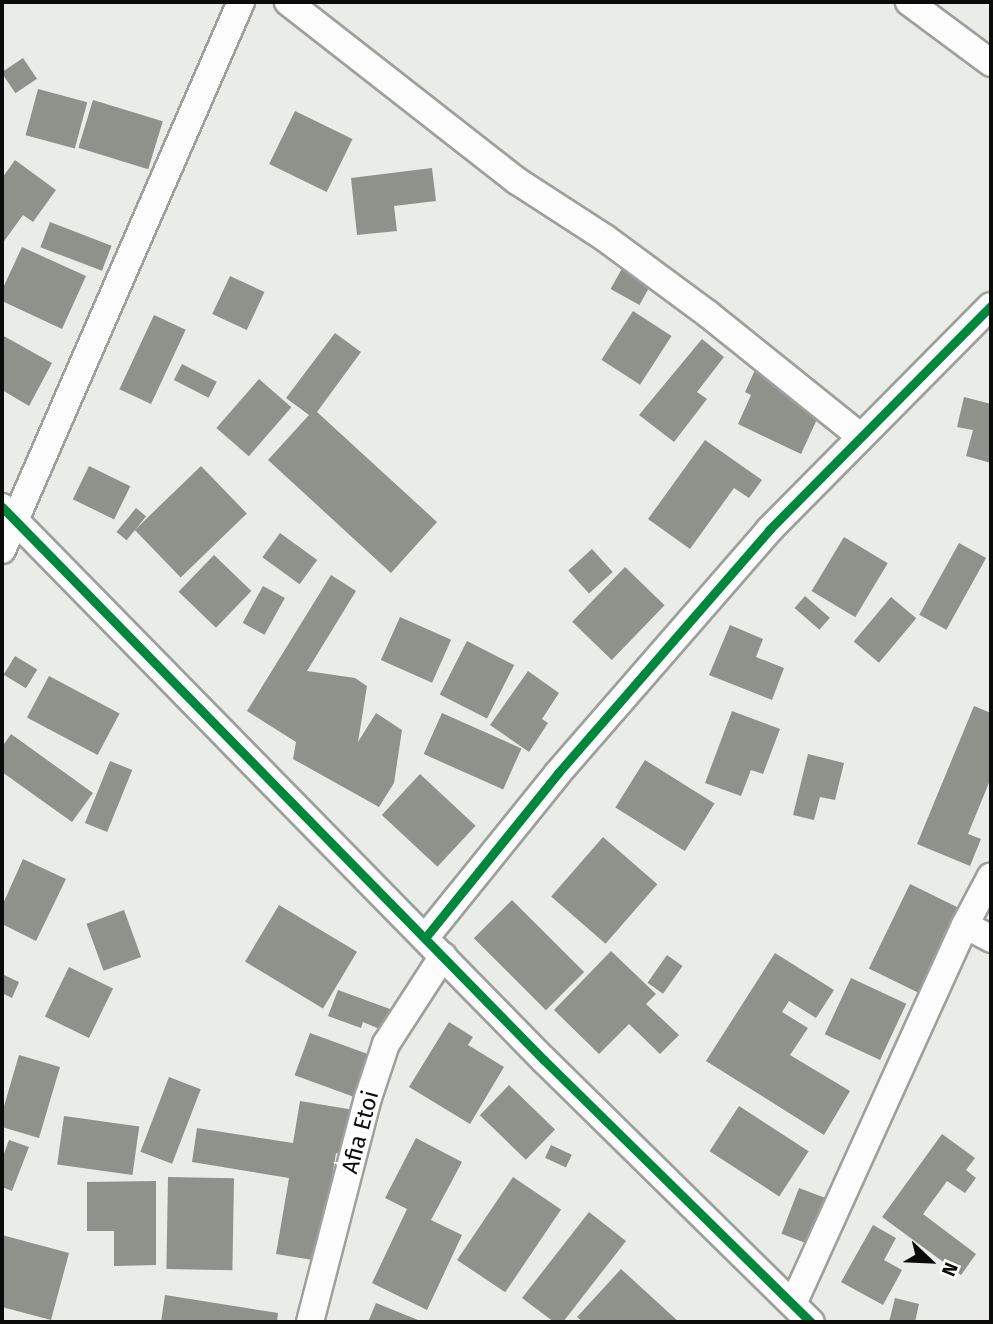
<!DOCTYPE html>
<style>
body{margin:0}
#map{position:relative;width:993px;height:1324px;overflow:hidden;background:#eaece8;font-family:"Fira Sans",sans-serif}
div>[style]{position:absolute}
.building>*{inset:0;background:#8f928a;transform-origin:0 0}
.roads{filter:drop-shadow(2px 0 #9fa09d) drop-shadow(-2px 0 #9fa09d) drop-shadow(0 2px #9fa09d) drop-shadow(0 -2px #9fa09d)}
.minor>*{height:26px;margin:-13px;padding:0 13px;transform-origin:13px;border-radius:13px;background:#fcfcfc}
.cycleway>*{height:9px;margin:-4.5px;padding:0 4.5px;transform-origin:4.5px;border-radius:4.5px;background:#00873e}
span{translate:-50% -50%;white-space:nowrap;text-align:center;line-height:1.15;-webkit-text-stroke:7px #fff;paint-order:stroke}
.street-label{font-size:23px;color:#0b0c09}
.frame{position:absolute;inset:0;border:4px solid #0b0c09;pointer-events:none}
.north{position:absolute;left:895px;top:1226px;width:70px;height:70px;-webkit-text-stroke:5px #fff;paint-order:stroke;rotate:113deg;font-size:19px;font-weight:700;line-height:28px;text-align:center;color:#0b0c09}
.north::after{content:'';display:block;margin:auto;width:24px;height:32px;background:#0b0c09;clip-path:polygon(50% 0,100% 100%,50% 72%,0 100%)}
</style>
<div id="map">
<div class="building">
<i style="left:23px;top:58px;width:25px;height:26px;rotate:56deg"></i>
<i style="left:38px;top:89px;width:51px;height:48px;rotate:15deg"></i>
<i style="left:93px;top:100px;width:73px;height:50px;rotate:17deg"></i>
<i style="left:295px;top:111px;width:64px;height:59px;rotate:26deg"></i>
<i style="clip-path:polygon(15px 160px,56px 190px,33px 222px,23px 215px,2px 244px,2px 178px)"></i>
<i style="clip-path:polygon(432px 168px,436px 201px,394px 206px,397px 231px,357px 235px,351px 178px)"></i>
<i style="left:50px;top:222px;width:66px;height:27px;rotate:21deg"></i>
<i style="clip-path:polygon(22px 247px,86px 276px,62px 329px,2px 301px,2px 290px)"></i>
<i style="left:630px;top:254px;width:33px;height:40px;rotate:29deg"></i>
<i style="left:230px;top:276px;width:38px;height:42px;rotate:25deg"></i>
<i style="left:633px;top:311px;width:46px;height:58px;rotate:33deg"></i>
<i style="left:154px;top:315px;width:35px;height:82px;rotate:25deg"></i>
<i style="clip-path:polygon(335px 333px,361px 352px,317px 412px,437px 522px,391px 573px,268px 460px,309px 415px,286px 398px)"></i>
<i style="clip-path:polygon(2px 335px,52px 363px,29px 406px,2px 390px)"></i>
<i style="clip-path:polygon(702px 339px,724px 357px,697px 392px,707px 399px,674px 442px,639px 415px)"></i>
<i style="left:182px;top:364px;width:39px;height:18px;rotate:27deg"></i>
<i style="clip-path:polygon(755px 370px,825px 402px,801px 454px,738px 424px,751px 395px,745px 392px)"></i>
<i style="left:259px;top:379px;width:43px;height:65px;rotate:41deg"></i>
<i style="clip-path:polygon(964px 397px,991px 404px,991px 463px,966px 456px,973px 430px,957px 427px)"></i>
<i style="clip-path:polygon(705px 440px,762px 480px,749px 498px,734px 488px,690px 549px,648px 519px)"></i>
<i style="left:89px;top:466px;width:46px;height:37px;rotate:26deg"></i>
<i style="left:201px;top:466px;width:66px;height:92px;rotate:46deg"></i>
<i style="left:136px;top:508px;width:13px;height:31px;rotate:39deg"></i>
<i style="left:280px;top:533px;width:46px;height:30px;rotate:36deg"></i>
<i style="left:844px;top:537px;width:51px;height:63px;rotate:31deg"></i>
<i style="left:959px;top:543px;width:31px;height:82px;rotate:29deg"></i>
<i style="left:592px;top:549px;width:31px;height:32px;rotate:48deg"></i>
<i style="left:214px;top:555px;width:52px;height:51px;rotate:44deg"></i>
<i style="left:625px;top:567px;width:55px;height:76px;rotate:44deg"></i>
<i style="clip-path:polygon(331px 575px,356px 591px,307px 671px,355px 678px,367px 686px,358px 742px,376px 713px,402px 730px,394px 783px,379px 807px,293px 759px,296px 742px,247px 711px)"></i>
<i style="left:263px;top:586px;width:25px;height:42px;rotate:29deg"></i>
<i style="left:805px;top:596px;width:33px;height:16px;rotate:41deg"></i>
<i style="left:891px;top:597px;width:33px;height:58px;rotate:40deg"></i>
<i style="left:400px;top:617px;width:56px;height:47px;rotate:24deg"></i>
<i style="clip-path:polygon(730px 625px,763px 639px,756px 657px,784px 668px,772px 700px,709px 675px)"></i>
<i style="left:467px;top:641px;width:53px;height:60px;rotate:27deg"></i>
<i style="left:15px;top:656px;width:26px;height:22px;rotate:31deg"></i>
<i style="clip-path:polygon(528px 671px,559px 693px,542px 719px,548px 723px,529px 752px,490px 725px)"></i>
<i style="left:49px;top:676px;width:80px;height:47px;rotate:28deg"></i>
<i style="clip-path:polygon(974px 706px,991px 713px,991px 778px,968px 834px,981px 839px,970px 866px,917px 844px)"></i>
<i style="clip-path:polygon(732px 711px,780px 729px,763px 774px,751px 770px,741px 796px,705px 783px)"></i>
<i style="left:442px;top:713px;width:87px;height:45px;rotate:24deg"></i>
<i style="clip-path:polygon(11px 734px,93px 793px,72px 822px,2px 772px,2px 747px)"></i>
<i style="clip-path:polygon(808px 754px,844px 763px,835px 800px,820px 797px,814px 820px,793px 815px)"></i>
<i style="left:645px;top:760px;width:82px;height:56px;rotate:32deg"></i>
<i style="left:110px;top:761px;width:24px;height:67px;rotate:22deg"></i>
<i style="left:420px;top:774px;width:76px;height:56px;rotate:43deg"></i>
<i style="left:603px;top:837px;width:72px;height:79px;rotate:41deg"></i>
<i style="clip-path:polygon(23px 859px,66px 879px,36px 941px,2px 924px,2px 906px)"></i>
<i style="left:910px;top:884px;width:58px;height:94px;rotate:26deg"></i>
<i style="left:512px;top:900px;width:102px;height:54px;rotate:45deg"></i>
<i style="left:279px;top:905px;width:91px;height:66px;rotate:31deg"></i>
<i style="left:124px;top:910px;width:50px;height:40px;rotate:70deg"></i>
<i style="clip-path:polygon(611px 951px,656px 994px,646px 1004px,679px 1035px,660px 1054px,629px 1024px,599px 1054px,554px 1010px)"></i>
<i style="clip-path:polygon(775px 953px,834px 990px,816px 1018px,789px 1001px,782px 1012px,808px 1028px,790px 1055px,850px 1091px,824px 1135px,706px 1061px)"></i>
<i style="left:667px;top:955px;width:19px;height:34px;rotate:35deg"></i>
<i style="left:69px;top:967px;width:49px;height:55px;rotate:26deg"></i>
<i style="clip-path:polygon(2px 974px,19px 982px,12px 998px,2px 993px)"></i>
<i style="left:851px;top:978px;width:61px;height:62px;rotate:25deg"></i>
<i style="clip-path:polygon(338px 990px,390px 1009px,382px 1030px,363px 1022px,361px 1028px,328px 1016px)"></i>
<i style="clip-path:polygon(449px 1022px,473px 1037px,468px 1045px,504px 1067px,470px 1124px,409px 1087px)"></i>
<i style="left:310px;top:1033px;width:81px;height:45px;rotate:20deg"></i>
<i style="clip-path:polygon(19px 1055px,60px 1067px,39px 1138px,2px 1127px,2px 1113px)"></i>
<i style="left:169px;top:1077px;width:34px;height:80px;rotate:21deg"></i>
<i style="left:509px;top:1085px;width:64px;height:42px;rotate:44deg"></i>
<i style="clip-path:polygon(300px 1101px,372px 1113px,364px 1158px,336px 1153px,319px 1261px,276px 1254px,289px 1178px,192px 1162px,197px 1128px,293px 1143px)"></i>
<i style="left:739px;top:1106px;width:83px;height:54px;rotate:33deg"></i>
<i style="left:64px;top:1116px;width:76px;height:49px;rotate:8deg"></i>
<i style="clip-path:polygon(942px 1134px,975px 1158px,966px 1170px,976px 1178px,965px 1193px,947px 1181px,923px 1214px,976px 1254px,961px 1275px,882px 1217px)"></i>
<i style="clip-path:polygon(416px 1138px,462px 1162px,431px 1220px,462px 1235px,427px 1310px,372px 1283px,407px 1209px,385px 1198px)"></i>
<i style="clip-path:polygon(9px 1140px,29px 1147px,12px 1191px,2px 1187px,2px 1159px)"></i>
<i style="left:551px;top:1145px;width:23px;height:14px;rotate:25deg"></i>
<i style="left:168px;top:1177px;width:66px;height:92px;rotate:1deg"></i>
<i style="left:513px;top:1177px;width:58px;height:100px;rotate:34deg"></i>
<i style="clip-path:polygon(156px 1181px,156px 1265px,114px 1266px,114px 1231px,87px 1231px,87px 1182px)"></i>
<i style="left:799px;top:1188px;width:31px;height:49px;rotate:21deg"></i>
<i style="clip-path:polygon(589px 1212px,626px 1241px,563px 1322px,554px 1322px,522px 1298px)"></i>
<i style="clip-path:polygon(873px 1225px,896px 1238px,884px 1260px,902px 1270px,883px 1305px,841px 1282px)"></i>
<i style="clip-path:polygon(2px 1235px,69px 1253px,51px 1320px,2px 1307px)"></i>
<i style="clip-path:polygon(621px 1269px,679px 1322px,583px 1322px,577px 1317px)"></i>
<i style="clip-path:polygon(165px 1295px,278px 1313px,277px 1322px,161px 1322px)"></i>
<i style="clip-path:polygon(895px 1298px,919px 1304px,915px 1322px,889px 1322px)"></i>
<i style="clip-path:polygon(376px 1303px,423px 1322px,368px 1322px)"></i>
</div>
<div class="roads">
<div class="minor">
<i style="left:288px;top:2px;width:291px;rotate:38deg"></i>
<i style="left:517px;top:181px;width:105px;rotate:32.9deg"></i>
<i style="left:605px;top:238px;width:128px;rotate:36.4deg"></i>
<i style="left:708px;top:314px;width:196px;rotate:38.8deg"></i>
<i style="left:909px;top:2px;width:102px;rotate:36.6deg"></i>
<i style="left:2px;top:507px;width:774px;rotate:45.58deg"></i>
<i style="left:544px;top:1060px;width:374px;rotate:44.5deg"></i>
<i style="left:2px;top:550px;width:598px;rotate:-66.44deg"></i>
<i style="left:965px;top:925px;width:30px;rotate:28deg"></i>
<i style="left:425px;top:938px;width:212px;rotate:-51.1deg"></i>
<i style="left:558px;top:773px;width:322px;rotate:-49deg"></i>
<i style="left:769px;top:530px;width:315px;rotate:-45.3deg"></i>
<i style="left:793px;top:1304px;width:416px;rotate:-65.6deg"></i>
<i style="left:965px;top:925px;width:55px;rotate:-62deg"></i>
<i style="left:310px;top:1322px;width:231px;rotate:-75.5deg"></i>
<i style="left:368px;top:1098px;width:57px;rotate:-71.6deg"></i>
<i style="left:386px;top:1044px;width:105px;rotate:-57.1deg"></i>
</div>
</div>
<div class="cycleway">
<i style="left:2px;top:507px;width:774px;rotate:45.58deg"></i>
<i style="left:544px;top:1060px;width:374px;rotate:44.5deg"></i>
<i style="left:425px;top:938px;width:212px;rotate:-51.1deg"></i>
<i style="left:558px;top:773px;width:322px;rotate:-49deg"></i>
<i style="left:769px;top:530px;width:315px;rotate:-45.3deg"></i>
</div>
<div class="street-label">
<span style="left:360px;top:1132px;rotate:-75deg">Afia Etoi</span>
</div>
<div class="frame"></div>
<div class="north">N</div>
</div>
